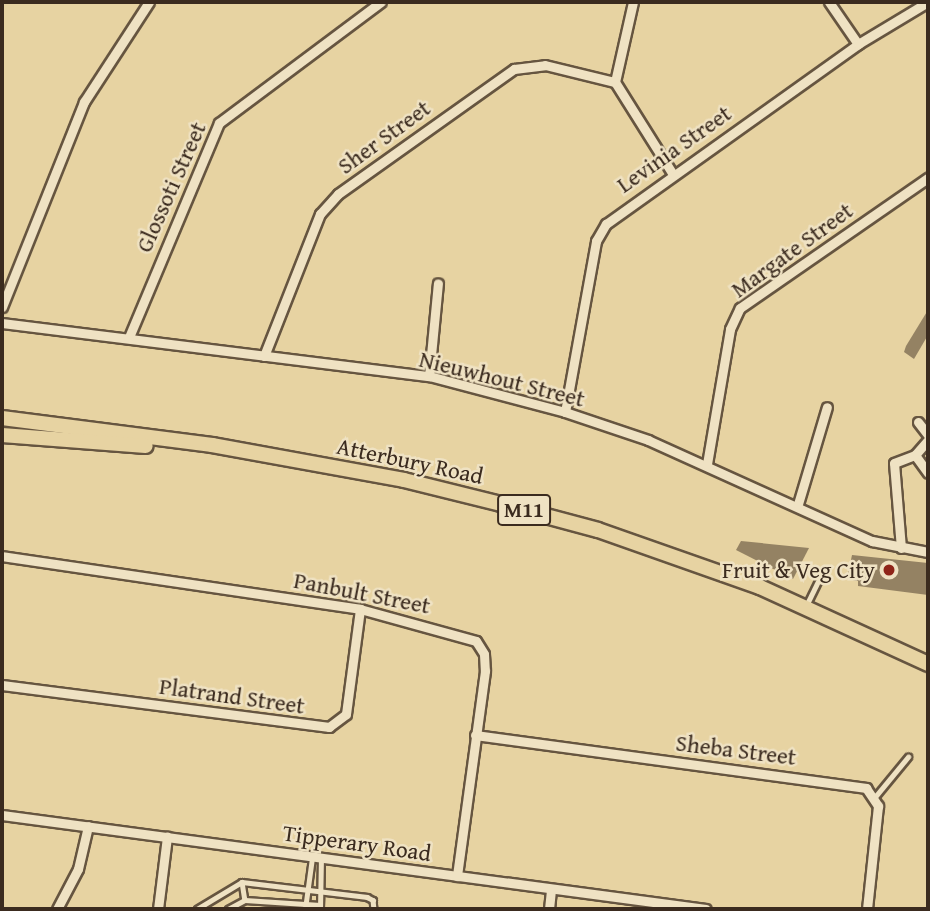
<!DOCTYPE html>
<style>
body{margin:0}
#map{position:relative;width:930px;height:911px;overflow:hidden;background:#e7d3a2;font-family:"Gentium Book Plus",serif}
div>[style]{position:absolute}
.building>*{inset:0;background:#948263}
.roads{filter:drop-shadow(2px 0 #665540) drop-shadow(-2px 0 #665540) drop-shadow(0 2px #665540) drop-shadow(0 -2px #665540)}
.service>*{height:4.5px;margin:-2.25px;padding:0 2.25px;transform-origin:2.25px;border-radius:2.25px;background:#efe2c3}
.minor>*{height:9px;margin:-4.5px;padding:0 4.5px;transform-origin:4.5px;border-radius:4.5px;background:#efe2c3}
.primary>*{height:14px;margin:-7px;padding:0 7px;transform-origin:7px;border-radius:7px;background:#e7d3a2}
.dots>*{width:19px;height:19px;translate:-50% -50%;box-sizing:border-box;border:4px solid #efe2c3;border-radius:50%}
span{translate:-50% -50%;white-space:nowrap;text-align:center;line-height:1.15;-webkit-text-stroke:5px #efe2c3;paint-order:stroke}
.shield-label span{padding:2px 5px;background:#efe2c3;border:2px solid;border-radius:5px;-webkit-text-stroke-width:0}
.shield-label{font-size:21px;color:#3b2b1f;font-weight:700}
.street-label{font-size:23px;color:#3b2b1f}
.poi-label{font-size:23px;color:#3b2b1f}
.right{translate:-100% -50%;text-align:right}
.frame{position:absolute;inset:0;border:4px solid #3b2b1f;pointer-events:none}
</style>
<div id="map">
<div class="building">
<i style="clip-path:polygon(928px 310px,928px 335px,914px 359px,904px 352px,906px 346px)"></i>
<i style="clip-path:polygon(741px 541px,809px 548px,793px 579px,736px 550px)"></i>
<i style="clip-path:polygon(852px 555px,928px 563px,928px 595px,858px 586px,858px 581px,847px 579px)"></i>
</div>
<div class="roads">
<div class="service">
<i style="left:806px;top:606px;width:34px;rotate:-64deg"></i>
<i style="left:875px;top:797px;width:52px;rotate:-50.5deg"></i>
<i style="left:242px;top:882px;width:18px;rotate:81deg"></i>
<i style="left:197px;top:909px;width:52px;rotate:-31deg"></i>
<i style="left:242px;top:882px;width:126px;rotate:6.8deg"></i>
<i style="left:367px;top:897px;width:7px;rotate:27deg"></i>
<i style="left:373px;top:900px;width:9px;rotate:84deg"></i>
<i style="left:228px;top:909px;width:19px;rotate:-28deg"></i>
<i style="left:245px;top:900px;width:75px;rotate:3.8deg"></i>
<i style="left:305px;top:909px;width:51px;rotate:-82.2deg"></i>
<i style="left:320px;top:909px;width:51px;rotate:-88.9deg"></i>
</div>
<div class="minor">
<i style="left:633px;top:2px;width:82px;rotate:102.7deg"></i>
<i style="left:615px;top:82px;width:107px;rotate:57.9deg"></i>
<i style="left:829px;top:2px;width:51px;rotate:55.4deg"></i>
<i style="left:2px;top:307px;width:221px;rotate:-68.2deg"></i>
<i style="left:84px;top:102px;width:119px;rotate:-57deg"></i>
<i style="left:2px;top:323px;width:430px;rotate:7.1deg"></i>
<i style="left:429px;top:376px;width:141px;rotate:14.8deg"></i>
<i style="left:565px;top:412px;width:88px;rotate:18.6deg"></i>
<i style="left:648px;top:440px;width:246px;rotate:24.3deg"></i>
<i style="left:872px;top:541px;width:57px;rotate:11.1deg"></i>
<i style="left:129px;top:337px;width:232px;rotate:-67.2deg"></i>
<i style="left:219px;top:123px;width:202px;rotate:-36.8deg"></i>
<i style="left:264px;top:356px;width:153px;rotate:-68.5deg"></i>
<i style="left:320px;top:214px;width:27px;rotate:-48deg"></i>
<i style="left:338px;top:194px;width:216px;rotate:-35.4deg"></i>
<i style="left:514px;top:69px;width:31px;rotate:-7deg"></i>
<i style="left:545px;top:65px;width:72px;rotate:13.7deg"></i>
<i style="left:429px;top:376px;width:93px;rotate:-84.5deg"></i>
<i style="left:565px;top:412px;width:174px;rotate:-79.7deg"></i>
<i style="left:596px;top:241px;width:20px;rotate:-60deg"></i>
<i style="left:606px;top:224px;width:310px;rotate:-35.5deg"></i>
<i style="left:858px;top:44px;width:82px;rotate:-31deg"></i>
<i style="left:918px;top:422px;width:16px;rotate:52deg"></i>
<i style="left:915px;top:455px;width:22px;rotate:54deg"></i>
<i style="left:707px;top:464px;width:137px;rotate:-80.3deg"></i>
<i style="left:730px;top:329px;width:23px;rotate:-65deg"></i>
<i style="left:740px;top:308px;width:229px;rotate:-34.7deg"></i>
<i style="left:798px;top:504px;width:101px;rotate:-73.4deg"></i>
<i style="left:901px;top:548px;width:85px;rotate:-94.7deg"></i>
<i style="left:894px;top:463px;width:22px;rotate:-21deg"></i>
<i style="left:915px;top:455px;width:20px;rotate:-49deg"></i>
<i style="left:2px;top:556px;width:362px;rotate:8.4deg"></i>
<i style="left:360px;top:609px;width:120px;rotate:15.4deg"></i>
<i style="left:476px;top:641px;width:15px;rotate:58deg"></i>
<i style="left:484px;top:654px;width:17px;rotate:87deg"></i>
<i style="left:485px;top:671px;width:207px;rotate:97.8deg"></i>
<i style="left:2px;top:685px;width:330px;rotate:7.3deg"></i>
<i style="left:329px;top:727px;width:21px;rotate:-37deg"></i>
<i style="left:346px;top:714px;width:106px;rotate:-82.4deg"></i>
<i style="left:475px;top:735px;width:395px;rotate:7.7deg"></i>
<i style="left:866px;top:788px;width:22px;rotate:56deg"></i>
<i style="left:878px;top:806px;width:104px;rotate:96.1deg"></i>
<i style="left:2px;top:815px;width:710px;rotate:7.61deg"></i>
<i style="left:57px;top:909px;width:45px;rotate:-62.3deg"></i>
<i style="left:78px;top:869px;width:44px;rotate:-76.9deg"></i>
<i style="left:158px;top:909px;width:73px;rotate:-82.9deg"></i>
<i style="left:549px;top:909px;width:20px;rotate:-84deg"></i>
</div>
<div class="primary">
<i style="left:2px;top:418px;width:212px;rotate:7.3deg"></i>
<i style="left:212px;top:445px;width:195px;rotate:10.3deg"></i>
<i style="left:404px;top:480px;width:100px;rotate:13.9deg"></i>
<i style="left:501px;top:504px;width:100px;rotate:15deg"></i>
<i style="left:598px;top:530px;width:172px;rotate:19.4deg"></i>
<i style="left:760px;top:587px;width:185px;rotate:24.6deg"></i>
<i style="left:2px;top:435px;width:144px;rotate:4.4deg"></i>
</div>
</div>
<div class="dots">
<i style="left:889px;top:570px;background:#8f2418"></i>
</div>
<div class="shield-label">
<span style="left:524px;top:510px">M11</span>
</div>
<div class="street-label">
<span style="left:384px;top:137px;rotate:-36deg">Sher Street</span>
<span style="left:674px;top:149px;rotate:-35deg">Levinia Street</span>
<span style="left:171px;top:187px;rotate:-66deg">Glossoti Street</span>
<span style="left:792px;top:250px;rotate:-36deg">Margate Street</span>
<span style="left:502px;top:379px;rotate:14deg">Nieuwhout Street</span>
<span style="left:410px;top:461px;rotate:12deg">Atterbury Road</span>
<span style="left:362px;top:593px;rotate:11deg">Panbult Street</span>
<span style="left:232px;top:696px;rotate:8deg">Platrand Street</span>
<span style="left:736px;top:750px;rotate:7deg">Sheba Street</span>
<span style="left:357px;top:843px;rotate:8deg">Tipperary Road</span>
</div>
<div class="poi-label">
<span class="right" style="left:875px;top:570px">Fruit &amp; Veg City</span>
</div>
<div class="frame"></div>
</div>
